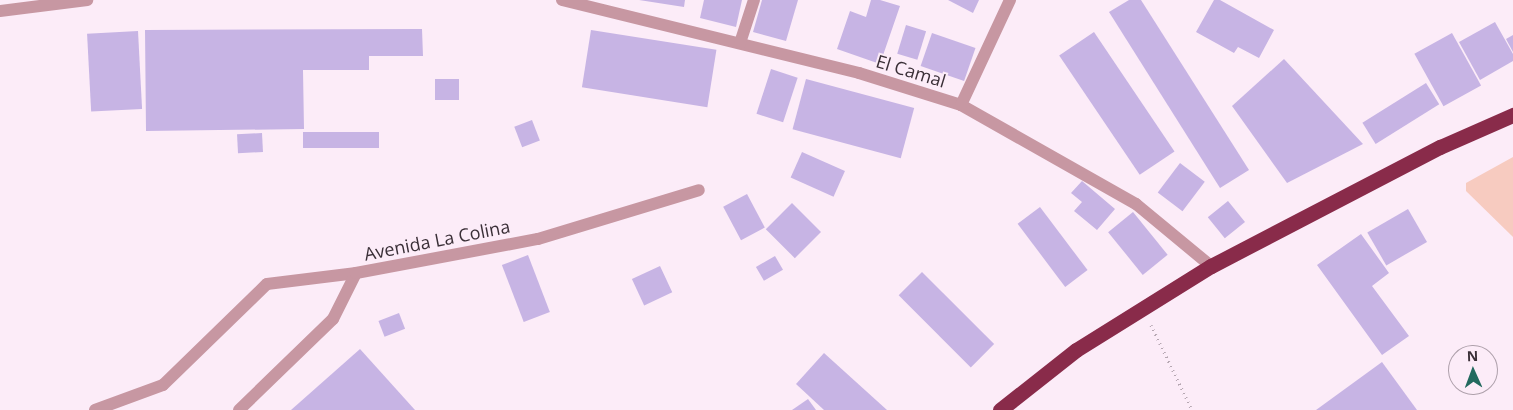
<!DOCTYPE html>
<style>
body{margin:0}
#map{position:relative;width:1513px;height:410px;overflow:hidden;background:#fcecf8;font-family:"Open Sans",sans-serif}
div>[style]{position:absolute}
.green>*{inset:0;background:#f7cbc0}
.building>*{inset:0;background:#c7b4e4;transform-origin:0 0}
.path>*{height:3px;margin-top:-1.5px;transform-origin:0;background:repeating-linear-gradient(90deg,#b6a7b2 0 1px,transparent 0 5px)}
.minor>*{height:12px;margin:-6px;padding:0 6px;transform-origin:6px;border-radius:6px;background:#c797a2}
.highway>*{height:15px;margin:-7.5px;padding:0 7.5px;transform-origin:7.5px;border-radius:7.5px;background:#892b4a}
span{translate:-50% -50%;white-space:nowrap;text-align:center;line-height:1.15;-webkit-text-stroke:4px #fcecf8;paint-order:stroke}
.street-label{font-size:18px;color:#3a2f37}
.north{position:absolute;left:1448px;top:345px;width:50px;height:50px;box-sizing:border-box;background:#fcecf8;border:1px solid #aea0ab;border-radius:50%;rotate:358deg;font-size:14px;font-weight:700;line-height:20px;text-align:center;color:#3a2f37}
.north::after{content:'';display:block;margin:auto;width:18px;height:22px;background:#236a5f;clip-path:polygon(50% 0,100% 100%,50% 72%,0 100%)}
</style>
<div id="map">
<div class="green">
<i style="clip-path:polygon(1513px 157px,1513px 237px,1466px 191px,1466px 183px)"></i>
</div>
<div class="building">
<i style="clip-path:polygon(639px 0,685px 0,684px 7px)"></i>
<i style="clip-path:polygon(704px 0,742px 0,736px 27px,700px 18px)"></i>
<i style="clip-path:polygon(762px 0,798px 0,786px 41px,753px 32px)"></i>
<i style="clip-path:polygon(871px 0,880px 0,900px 6px,880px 64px,837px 49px,850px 11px,866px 17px)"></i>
<i style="clip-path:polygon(948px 0,979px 0,973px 13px)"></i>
<i style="clip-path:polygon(1129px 0,1141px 0,1249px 170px,1220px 188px,1109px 12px)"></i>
<i style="clip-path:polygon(1214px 0,1220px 0,1274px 30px,1259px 58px,1238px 47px,1234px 53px,1196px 32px)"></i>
<i style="clip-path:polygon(1495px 22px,1513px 54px,1513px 61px,1480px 80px,1459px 42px)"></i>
<i style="left:906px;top:25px;width:21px;height:30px;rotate:17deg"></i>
<i style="clip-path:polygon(422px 29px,423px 56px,369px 56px,369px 70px,303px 70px,304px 129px,146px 131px,145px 30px)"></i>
<i style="left:591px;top:30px;width:127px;height:58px;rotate:9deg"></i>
<i style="left:138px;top:31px;width:78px;height:51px;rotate:87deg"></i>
<i style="left:1094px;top:32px;width:144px;height:42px;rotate:56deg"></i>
<i style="left:932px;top:33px;width:46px;height:35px;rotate:19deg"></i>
<i style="left:1452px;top:33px;width:60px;height:43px;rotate:61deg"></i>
<i style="clip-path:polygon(1513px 35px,1513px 52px,1506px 39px)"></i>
<i style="clip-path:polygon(1284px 59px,1363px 144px,1287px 183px,1232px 106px)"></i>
<i style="left:771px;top:69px;width:28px;height:47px;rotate:18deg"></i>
<i style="left:435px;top:79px;width:24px;height:21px"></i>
<i style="left:806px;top:79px;width:112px;height:52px;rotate:15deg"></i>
<i style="left:1426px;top:83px;width:25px;height:75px;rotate:58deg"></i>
<i style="left:532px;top:120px;width:22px;height:19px;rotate:69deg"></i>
<i style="left:379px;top:132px;width:16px;height:76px;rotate:90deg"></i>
<i style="left:262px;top:133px;width:19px;height:25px;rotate:87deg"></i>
<i style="left:802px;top:152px;width:47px;height:28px;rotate:24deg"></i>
<i style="left:1180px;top:163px;width:31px;height:37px;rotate:37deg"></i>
<i style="clip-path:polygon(1082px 181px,1115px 209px,1097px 230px,1074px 211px,1082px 202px,1071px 193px)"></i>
<i style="left:747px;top:194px;width:38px;height:27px;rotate:62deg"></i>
<i style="left:1228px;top:201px;width:27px;height:26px;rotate:51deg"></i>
<i style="left:792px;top:203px;width:41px;height:37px;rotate:45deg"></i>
<i style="left:1040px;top:207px;width:79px;height:28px;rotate:53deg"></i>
<i style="left:1408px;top:209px;width:38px;height:47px;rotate:60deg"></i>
<i style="left:1133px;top:212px;width:55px;height:32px;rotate:51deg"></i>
<i style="clip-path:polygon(1361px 234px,1389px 273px,1372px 286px,1409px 336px,1382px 355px,1317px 265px)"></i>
<i style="left:528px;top:255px;width:61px;height:28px;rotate:69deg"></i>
<i style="left:775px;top:256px;width:16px;height:22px;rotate:60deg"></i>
<i style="left:660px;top:266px;width:29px;height:31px;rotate:65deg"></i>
<i style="left:922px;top:272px;width:102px;height:33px;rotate:45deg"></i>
<i style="left:399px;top:313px;width:17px;height:22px;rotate:69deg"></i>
<i style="clip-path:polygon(360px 349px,415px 410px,291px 410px)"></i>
<i style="clip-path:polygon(824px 353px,887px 410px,824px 410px,796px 384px)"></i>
<i style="clip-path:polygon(1382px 362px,1417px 410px,1316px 410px)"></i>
<i style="clip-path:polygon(808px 399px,816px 410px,792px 410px)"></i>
</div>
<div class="path">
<i style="left:1151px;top:325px;width:94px;rotate:64.2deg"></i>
</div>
<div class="minor">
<i style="left:562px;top:0;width:306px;rotate:13.8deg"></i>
<i style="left:859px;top:73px;width:107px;rotate:17.4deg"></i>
<i style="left:961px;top:105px;width:201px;rotate:29.5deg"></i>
<i style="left:1136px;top:204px;width:97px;rotate:39.6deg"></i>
<i style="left:0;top:11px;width:88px;rotate:-7.2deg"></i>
<i style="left:740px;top:43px;width:45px;rotate:-72deg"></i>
<i style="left:961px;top:105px;width:116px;rotate:-65deg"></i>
<i style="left:95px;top:410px;width:72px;rotate:-20.2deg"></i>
<i style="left:163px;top:385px;width:145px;rotate:-44.2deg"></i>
<i style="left:267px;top:284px;width:90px;rotate:-7deg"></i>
<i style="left:239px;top:410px;width:131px;rotate:-44.1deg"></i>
<i style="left:333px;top:319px;width:51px;rotate:-63.4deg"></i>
<i style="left:356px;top:273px;width:185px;rotate:-10.6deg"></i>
<i style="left:538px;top:239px;width:168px;rotate:-16.9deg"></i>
</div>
<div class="highway">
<i style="left:1000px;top:410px;width:97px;rotate:-38.3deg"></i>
<i style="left:1076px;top:350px;width:159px;rotate:-31.9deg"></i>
<i style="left:1211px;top:266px;width:258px;rotate:-27.5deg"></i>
<i style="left:1440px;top:147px;width:80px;rotate:-23.7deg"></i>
</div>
<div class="street-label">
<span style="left:911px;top:71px;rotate:17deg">El Camal</span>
<span style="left:437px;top:240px;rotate:-11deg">Avenida La Colina</span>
</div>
<div class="north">N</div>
</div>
